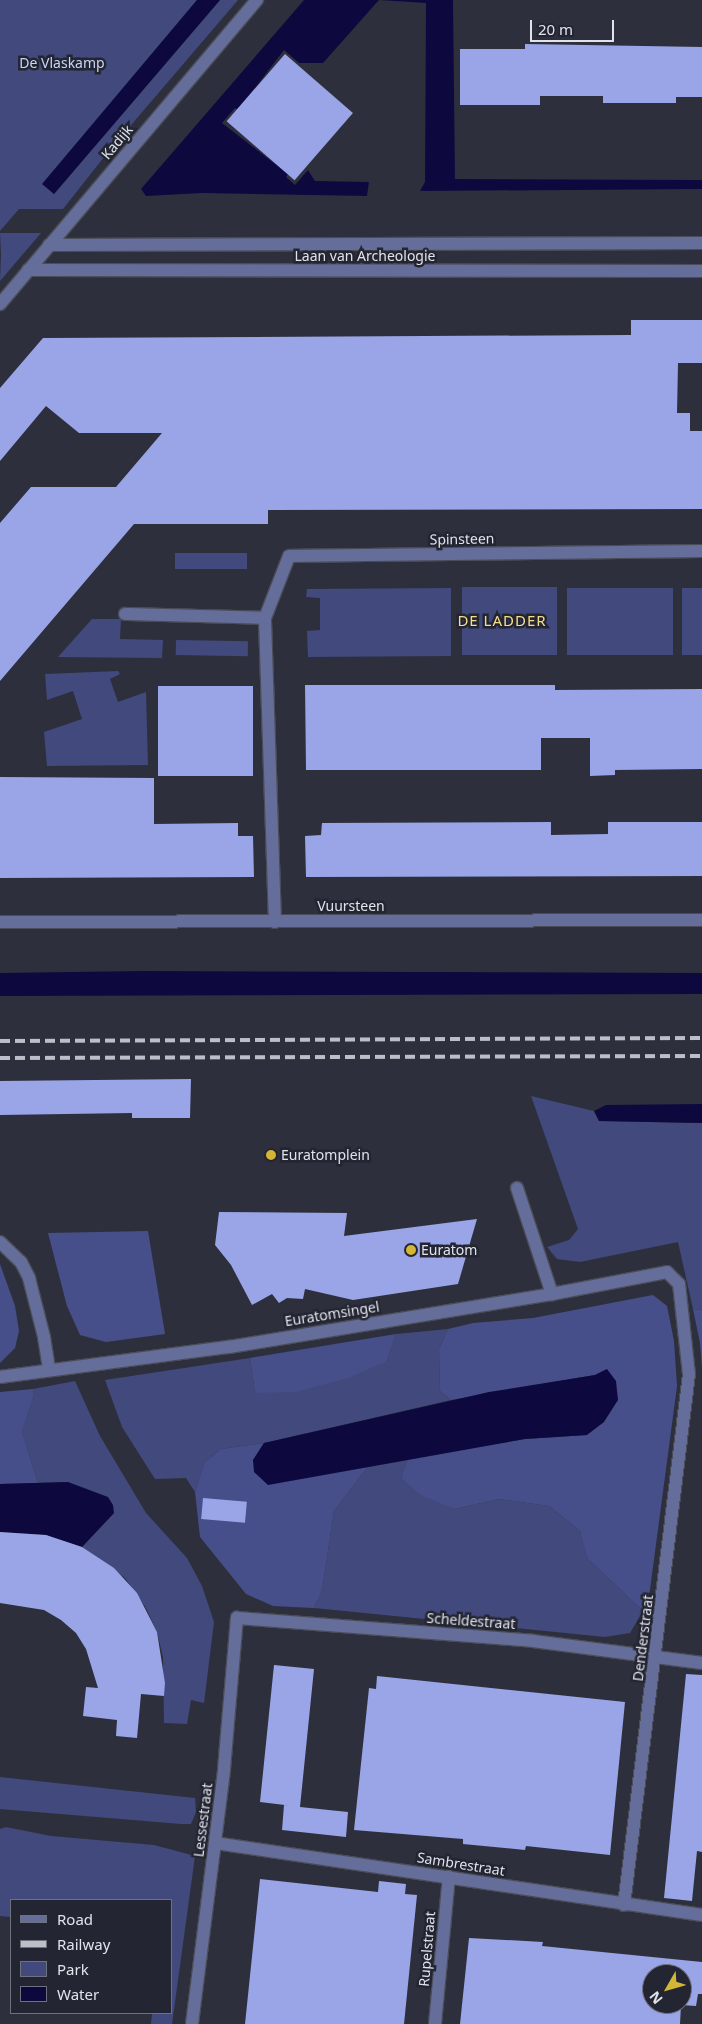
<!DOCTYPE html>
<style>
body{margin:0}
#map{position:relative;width:702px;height:2024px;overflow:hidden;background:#2d303c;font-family:"Noto Sans",sans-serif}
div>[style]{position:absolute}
.green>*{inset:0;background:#41497d;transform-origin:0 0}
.forest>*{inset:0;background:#474f8a}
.water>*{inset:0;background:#0d093f}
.building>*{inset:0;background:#99a5e7;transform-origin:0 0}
.roads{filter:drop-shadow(1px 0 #4a4d58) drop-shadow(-1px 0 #4a4d58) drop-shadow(0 1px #4a4d58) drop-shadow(0 -1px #4a4d58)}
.minor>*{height:12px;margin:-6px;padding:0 6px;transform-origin:6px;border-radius:6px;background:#656d9a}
.rail>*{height:4px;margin-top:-2px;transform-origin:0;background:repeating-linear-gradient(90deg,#bcbfc7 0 10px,transparent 0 15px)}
.dots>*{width:14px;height:14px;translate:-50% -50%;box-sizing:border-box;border:2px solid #232632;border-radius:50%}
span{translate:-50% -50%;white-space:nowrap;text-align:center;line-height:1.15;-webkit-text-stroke:5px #232632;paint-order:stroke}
.park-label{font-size:14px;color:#cbd3f7}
.street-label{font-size:14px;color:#e1e3eb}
.poi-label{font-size:14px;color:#e1e3eb}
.left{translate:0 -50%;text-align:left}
.neighbourhood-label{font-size:15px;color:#f2de90;letter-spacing:1px}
.legend{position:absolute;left:10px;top:1899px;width:162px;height:115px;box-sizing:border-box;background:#232632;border:1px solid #6f727c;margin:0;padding:6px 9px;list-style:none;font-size:15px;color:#e1e3eb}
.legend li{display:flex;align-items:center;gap:10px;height:25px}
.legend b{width:25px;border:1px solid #6f727c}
.north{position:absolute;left:642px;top:1964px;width:50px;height:50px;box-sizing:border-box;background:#232632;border:1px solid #6f727c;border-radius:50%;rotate:232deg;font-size:14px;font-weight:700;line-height:20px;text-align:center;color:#e1e3eb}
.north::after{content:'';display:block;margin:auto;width:18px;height:22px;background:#d3b635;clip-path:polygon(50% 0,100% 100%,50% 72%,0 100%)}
.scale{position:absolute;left:530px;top:20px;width:84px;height:22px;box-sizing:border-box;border:2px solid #e1e3eb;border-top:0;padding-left:6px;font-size:15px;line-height:18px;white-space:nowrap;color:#e1e3eb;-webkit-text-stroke:4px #232632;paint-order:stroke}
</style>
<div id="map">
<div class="green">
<i style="clip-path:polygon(0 0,197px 0,43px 184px,54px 194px,220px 0,238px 0,108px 152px,63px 209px,19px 209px,0 231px)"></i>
<i style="clip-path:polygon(0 233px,41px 233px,0 281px,1px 254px)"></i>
<i style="left:175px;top:553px;width:72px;height:16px"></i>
<i style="left:557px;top:587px;width:68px;height:95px;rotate:90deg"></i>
<i style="clip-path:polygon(451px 588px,451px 656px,308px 657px,307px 631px,320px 630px,320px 598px,306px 597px,307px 589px)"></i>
<i style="left:567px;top:588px;width:106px;height:67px"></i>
<i style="left:682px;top:588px;width:20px;height:67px"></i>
<i style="clip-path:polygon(92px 619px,121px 619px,120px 639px,163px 640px,162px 658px,58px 657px)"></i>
<i style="left:176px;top:640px;width:72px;height:15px;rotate:1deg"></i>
<i style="clip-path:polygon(118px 671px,120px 674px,110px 679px,118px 702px,146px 692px,148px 765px,47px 766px,44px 732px,82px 719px,73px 691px,47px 700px,45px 674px)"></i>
<i style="clip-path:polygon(531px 1096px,594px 1111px,599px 1121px,702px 1123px,702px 1310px,693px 1309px,678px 1242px,580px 1262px,557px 1259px,547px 1247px,569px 1240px,578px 1229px)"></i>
<i style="clip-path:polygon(448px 1329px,439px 1349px,440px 1391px,451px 1400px,264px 1443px,221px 1449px,204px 1463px,195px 1492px,186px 1478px,155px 1479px,122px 1427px,105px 1380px,250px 1358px,255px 1393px,387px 1361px,396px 1334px)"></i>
<i style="clip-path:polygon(75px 1381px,100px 1436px,146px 1513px,187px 1558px,202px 1586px,214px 1622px,204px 1703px,191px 1700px,187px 1724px,164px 1723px,163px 1657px,157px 1632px,146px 1608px,125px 1578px,82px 1547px,114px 1513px,68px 1482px,38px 1483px,22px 1432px,34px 1395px,33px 1389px)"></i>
<i style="clip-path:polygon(408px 1458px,401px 1478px,454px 1509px,499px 1499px,549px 1506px,580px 1531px,587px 1558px,643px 1611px,630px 1633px,605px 1637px,314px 1608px,322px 1591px,334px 1511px,370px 1464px)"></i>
<i style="clip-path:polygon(0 1777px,195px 1798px,196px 1812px,191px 1824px,181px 1824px,0 1809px)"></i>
<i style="clip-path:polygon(6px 1827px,51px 1836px,154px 1845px,195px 1856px,172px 2024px,151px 2024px,152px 2013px,171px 2013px,171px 1900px,11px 1900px,11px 1917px,0 1916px,0 1829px)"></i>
</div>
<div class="forest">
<i style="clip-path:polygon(148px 1231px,165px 1334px,106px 1342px,80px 1335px,67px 1306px,48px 1233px)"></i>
<i style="clip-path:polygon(0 1264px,15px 1306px,19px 1331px,15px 1348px,0 1363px)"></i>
<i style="clip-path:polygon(653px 1295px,667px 1306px,674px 1341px,677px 1386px,649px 1597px,643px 1611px,587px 1558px,580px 1531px,549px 1506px,499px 1499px,454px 1509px,421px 1495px,401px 1478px,408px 1458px,525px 1439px,587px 1435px,607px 1369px,595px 1375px,451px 1400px,440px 1391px,439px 1349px,448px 1329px,473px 1323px,533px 1318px)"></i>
<i style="clip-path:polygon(693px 1309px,702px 1310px,702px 1368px,700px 1343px)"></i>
<i style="clip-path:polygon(396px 1334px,387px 1361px,348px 1378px,296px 1392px,255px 1393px,250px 1358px)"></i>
<i style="clip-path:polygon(33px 1389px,34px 1395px,22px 1432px,38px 1483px,0 1484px,0 1392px)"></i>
<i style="clip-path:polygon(264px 1443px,253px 1460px,268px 1484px,370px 1464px,334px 1511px,322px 1591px,314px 1608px,273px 1606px,246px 1594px,200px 1537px,195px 1492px,204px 1463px,221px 1449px)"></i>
</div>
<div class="water">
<i style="clip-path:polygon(197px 0,220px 0,54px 194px,42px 184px)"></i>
<i style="clip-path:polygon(304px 0,453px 0,455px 179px,702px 180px,702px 189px,420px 191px,425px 182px,426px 3px,379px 0,323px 63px,299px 63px,284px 50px,238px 110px,235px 108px,222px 123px,288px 174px,286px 177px,295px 185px,308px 170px,315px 181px,369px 182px,367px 196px,202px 193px,146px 196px,141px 189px)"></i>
<i style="clip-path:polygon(143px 971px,702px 973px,702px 994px,0 996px,0 973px)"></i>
<i style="clip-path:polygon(702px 1104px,702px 1123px,599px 1121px,594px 1111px,606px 1105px)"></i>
<i style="clip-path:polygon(607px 1369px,616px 1381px,618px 1400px,604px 1422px,587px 1435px,525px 1439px,268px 1485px,254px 1472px,253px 1460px,264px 1443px,489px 1392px,595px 1375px)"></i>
<i style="clip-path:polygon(68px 1482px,108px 1497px,113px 1505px,114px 1513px,82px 1547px,46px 1535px,0 1532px,0 1484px)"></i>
</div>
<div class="building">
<i style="clip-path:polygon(525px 44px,702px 47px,702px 97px,676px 97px,676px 103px,603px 103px,603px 96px,540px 96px,540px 105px,460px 105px,460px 49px,525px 49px)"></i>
<i style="left:285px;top:54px;width:90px;height:89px;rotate:41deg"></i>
<i style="clip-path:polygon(631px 320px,702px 320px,702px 363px,678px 363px,677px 413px,690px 413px,690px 431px,702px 431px,702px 509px,268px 510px,268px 524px,134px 524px,0 681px,0 523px,31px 487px,116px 487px,162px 433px,79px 433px,46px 406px,0 461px,0 388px,43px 338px,631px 335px)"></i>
<i style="clip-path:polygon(305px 685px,555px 685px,555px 690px,702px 689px,702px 769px,615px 770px,615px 775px,590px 776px,590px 738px,541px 738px,541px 770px,306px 770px)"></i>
<i style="left:158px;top:686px;width:95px;height:90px"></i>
<i style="clip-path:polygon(0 777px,154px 778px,154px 824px,238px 823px,238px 836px,253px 836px,254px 877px,0 878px)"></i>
<i style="clip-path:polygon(551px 822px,551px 835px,608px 834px,608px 822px,702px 822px,702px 876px,306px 877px,305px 836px,321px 835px,322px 823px)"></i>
<i style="clip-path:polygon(191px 1079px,190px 1118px,132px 1118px,132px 1113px,0 1115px,0 1081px)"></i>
<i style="clip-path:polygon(219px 1212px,347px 1213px,344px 1236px,477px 1219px,458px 1284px,353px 1300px,305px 1289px,303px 1299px,287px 1298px,279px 1303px,272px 1294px,252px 1305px,231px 1265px,215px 1245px)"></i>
<i style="left:203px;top:1498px;width:44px;height:21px;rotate:5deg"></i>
<i style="clip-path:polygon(0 1532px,46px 1535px,82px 1547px,114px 1568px,137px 1593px,157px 1632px,165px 1683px,164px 1696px,141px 1694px,137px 1738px,116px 1736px,117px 1720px,83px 1716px,86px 1687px,98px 1688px,86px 1649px,76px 1633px,61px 1620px,44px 1610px,0 1603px)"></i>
<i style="clip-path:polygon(274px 1665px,314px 1669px,300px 1807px,348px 1812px,346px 1837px,282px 1830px,284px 1805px,293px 1806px,260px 1802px)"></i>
<i style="clip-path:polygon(686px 1674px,702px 1675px,702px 1852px,697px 1851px,692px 1901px,664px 1898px)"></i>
<i style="clip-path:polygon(377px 1676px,625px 1702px,610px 1855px,526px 1846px,525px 1850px,463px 1844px,463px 1839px,354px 1830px,369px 1688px,376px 1689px)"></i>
<i style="clip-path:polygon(260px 1879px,378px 1892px,379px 1881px,406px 1884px,405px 1894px,417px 1895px,404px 2024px,245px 2024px)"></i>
<i style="clip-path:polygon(evenodd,469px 1938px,543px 1942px,542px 1946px,702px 1962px,702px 1994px,698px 1994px,696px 2006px,681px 2005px,680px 2024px,460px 2024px,469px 1938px,652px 1974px,682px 1974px,682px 2004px,652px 2004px,652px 1974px)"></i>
</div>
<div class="roads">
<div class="minor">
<i style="left:49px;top:245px;width:653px;rotate:-0.18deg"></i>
<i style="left:28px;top:270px;width:674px;rotate:0.09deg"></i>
<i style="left:0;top:304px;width:398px;rotate:-49.8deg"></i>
<i style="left:125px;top:614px;width:140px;rotate:1.6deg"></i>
<i style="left:0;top:922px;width:702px;rotate:-0.16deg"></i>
<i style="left:275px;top:922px;width:304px;rotate:-91.9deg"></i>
<i style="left:265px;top:618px;width:66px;rotate:-68.8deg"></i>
<i style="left:289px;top:556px;width:413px;rotate:-0.7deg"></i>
<i style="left:517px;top:1188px;width:112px;rotate:71.7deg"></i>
<i style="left:0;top:1242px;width:29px;rotate:44deg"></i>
<i style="left:21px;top:1262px;width:18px;rotate:63deg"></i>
<i style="left:29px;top:1278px;width:61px;rotate:75.7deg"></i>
<i style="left:44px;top:1337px;width:33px;rotate:81deg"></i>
<i style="left:0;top:1377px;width:231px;rotate:-7.5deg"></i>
<i style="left:229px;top:1347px;width:327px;rotate:-9.3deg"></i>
<i style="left:552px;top:1294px;width:117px;rotate:-10.8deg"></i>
<i style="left:667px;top:1272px;width:17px;rotate:45deg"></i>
<i style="left:679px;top:1284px;width:91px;rotate:83.7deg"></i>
<i style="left:689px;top:1374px;width:535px;rotate:96.98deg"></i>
<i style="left:215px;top:1843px;width:492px;rotate:8.4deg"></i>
<i style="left:192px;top:2024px;width:257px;rotate:-82.8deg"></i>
<i style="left:224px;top:1769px;width:152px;rotate:-85.1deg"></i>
<i style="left:237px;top:1618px;width:297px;rotate:4.4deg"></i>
<i style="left:533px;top:1641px;width:170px;rotate:7.4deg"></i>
<i style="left:435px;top:2024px;width:148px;rotate:-84.6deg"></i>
</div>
</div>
<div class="rail">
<i style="left:0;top:1041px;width:702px;rotate:-0.24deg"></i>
<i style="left:0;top:1058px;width:702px;rotate:-0.16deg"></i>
</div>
<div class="dots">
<i style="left:271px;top:1155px;background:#d3b635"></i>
<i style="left:411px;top:1250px;background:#d3b635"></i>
</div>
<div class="park-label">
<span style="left:62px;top:63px">De Vlaskamp</span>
</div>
<div class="street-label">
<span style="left:117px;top:142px;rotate:-50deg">Kadijk</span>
<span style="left:365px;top:256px">Laan van Archeologie</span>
<span style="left:462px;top:539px;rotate:-1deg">Spinsteen</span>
<span style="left:351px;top:906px">Vuursteen</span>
<span style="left:332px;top:1314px;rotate:-9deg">Euratomsingel</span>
<span style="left:471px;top:1621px;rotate:4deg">Scheldestraat</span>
<span style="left:643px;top:1638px;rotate:-83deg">Denderstraat</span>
<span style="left:203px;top:1820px;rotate:-83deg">Lessestraat</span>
<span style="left:461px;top:1864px;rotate:9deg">Sambrestraat</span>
<span style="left:427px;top:1949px;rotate:-85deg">Rupelstraat</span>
</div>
<div class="poi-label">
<span class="left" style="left:281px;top:1155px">Euratomplein</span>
<span class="left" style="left:421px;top:1250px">Euratom</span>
</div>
<div class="neighbourhood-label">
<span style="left:502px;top:621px">DE LADDER</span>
</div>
<ul class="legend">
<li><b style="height:6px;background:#656d9a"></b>Road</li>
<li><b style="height:6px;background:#bcbfc7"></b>Railway</li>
<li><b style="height:14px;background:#41497d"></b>Park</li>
<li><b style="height:14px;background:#0d093f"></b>Water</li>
</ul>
<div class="north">N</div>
<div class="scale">20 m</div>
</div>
